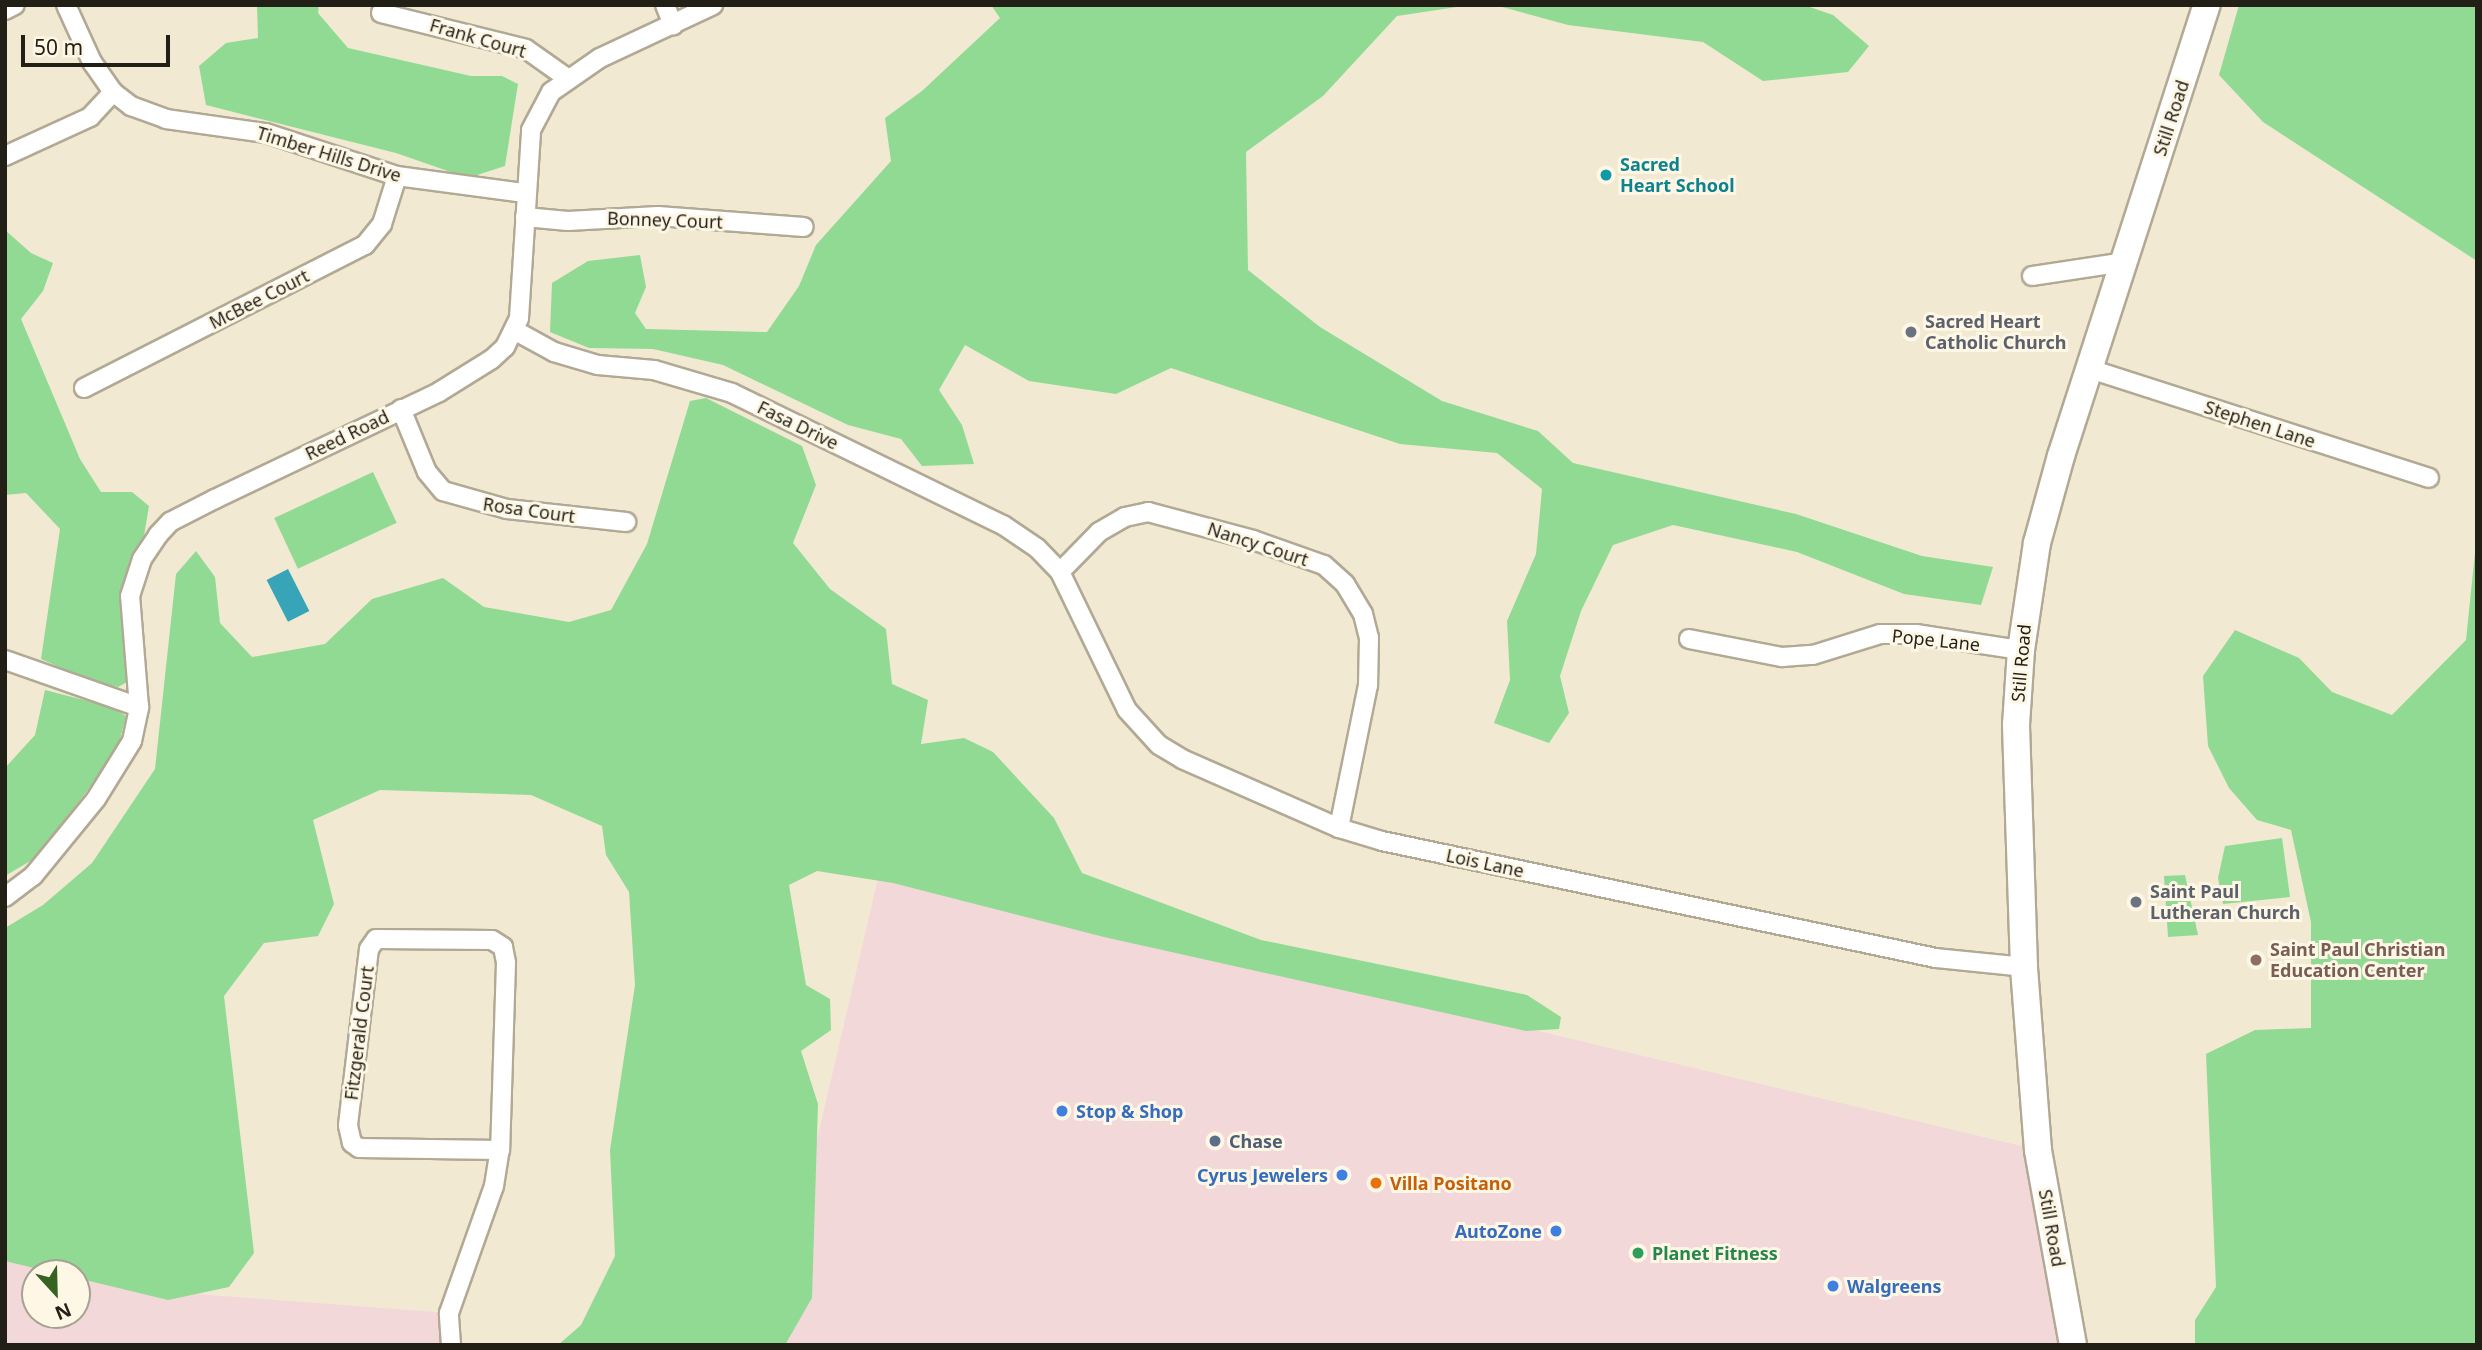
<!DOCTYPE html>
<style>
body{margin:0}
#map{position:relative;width:2482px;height:1350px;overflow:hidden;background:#f2e9d3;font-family:"Noto Sans",sans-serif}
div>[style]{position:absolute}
.commercial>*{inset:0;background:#f3d8da}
.green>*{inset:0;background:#91da93;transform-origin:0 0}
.water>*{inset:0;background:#37a5b7;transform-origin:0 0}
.roads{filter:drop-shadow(2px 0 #b1a994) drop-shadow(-2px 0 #b1a994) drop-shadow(0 2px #b1a994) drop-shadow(0 -2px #b1a994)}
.minor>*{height:18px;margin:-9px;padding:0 9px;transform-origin:9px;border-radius:9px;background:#fff}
.secondary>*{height:26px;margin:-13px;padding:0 13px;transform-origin:13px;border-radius:13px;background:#fff}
.dots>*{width:19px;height:19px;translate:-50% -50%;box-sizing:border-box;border:4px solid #fef7e5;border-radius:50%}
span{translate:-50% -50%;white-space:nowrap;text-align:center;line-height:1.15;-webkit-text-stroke:6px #fef7e5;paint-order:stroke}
.street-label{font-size:18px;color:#221f17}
.culture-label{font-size:18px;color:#0d838f;font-weight:700}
.left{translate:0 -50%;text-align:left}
.worship-label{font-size:18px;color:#5b616d;font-weight:700}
.education-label{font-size:18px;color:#785e54;font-weight:700}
.shop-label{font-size:18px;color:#366cbe;font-weight:700}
.right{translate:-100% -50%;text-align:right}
.service-label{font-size:18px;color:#4e5e75;font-weight:700}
.food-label{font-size:18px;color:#c56008;font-weight:700}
.leisure-label{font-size:18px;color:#27864d;font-weight:700}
.frame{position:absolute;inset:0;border:7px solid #221f17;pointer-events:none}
.north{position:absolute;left:21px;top:1259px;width:70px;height:70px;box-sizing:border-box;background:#fef7e5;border:2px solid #a6a193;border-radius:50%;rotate:158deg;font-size:19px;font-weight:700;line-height:28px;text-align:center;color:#221f17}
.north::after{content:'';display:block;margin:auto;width:24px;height:32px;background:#366322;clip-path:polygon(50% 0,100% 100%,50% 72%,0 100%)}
.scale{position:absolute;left:21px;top:35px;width:149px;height:32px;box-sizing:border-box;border:4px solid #221f17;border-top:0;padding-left:9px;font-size:21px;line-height:24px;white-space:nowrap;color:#221f17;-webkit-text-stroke:5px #fef7e5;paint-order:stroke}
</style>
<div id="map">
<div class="commercial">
<i style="clip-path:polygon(879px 874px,2038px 1150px,2073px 1345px,769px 1345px)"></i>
<i style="clip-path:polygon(evenodd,5px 1254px,157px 1291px,449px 1313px,451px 1345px,5px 1345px,5px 1254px,35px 1273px,77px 1273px,77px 1315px,35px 1315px,35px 1273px)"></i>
</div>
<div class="green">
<i style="clip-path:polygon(257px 5px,319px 5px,318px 13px,348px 48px,471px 76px,502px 76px,518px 84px,505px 166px,468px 178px,396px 153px,206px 105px,199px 66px,226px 43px,258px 38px)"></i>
<i style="clip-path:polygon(991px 5px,1470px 5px,1397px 16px,1323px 96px,1246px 152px,1248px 270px,1320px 327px,1442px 401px,1538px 431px,1573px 463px,1796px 514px,1922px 556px,1993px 567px,1981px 605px,1904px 594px,1797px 552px,1673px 525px,1613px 545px,1581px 611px,1560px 676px,1569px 713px,1549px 743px,1494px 723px,1510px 680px,1507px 621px,1536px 554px,1542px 489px,1497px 453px,1400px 444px,1171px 368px,1116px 394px,1029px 381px,965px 345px,939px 390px,962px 425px,974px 464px,922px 466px,901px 439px,848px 425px,723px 365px,653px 349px,589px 348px,550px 332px,552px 283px,588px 261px,640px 255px,646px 287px,635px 313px,646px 329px,767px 332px,799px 286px,816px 245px,891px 161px,885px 118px,922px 91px,1000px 18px)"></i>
<i style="clip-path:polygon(1495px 5px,1804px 5px,1833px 15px,1869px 46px,1848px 72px,1763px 81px,1703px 42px,1568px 25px)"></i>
<i style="clip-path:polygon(2239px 5px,2477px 5px,2477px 261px,2263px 122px,2219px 75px)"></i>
<i style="clip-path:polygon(5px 230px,31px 253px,53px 263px,43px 291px,21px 319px,80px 459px,101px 492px,132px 492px,149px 506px,144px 536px,120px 595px,127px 682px,118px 687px,91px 681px,41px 659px,60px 529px,26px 493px,5px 495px)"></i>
<i style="clip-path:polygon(706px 398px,802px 446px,816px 485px,793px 543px,830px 589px,886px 629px,892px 684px,928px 700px,921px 744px,964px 738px,993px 752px,1054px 818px,1082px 873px,1261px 940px,1527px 995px,1561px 1017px,1559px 1029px,1526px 1031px,1104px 937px,893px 883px,817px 871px,789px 885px,806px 985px,830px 999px,831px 1030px,801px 1051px,818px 1104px,812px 1298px,785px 1345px,558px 1345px,581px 1325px,615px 1256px,610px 1150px,635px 985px,629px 892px,606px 855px,602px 826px,531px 795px,380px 790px,313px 820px,334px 904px,318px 936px,264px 943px,224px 996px,254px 1253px,229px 1287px,168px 1300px,77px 1278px,77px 1273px,55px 1273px,5px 1261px,5px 928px,43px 905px,92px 863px,155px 769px,176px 574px,196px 551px,215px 577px,220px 623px,252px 657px,325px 644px,372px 599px,443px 578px,484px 607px,569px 622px,611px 610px,647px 544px,690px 401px)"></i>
<i style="left:373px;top:472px;width:56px;height:109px;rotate:65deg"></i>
<i style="clip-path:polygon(2477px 533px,2477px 1345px,2195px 1345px,2195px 1320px,2216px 1287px,2206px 1054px,2255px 1030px,2311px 1028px,2311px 922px,2291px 830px,2257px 820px,2229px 788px,2208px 746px,2203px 676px,2235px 630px,2299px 658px,2332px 692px,2392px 715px,2466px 640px)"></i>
<i style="clip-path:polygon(45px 690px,111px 707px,126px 716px,117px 751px,37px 857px,5px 876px,5px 768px,35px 735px)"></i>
<i style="clip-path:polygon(2282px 838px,2290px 897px,2223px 904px,2218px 878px,2225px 846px)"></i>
<i style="clip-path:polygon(2185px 875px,2198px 935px,2168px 937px,2164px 876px)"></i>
</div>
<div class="water">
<i style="left:288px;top:569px;width:47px;height:24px;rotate:63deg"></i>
</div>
<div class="roads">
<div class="minor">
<i style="left:66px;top:5px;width:63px;rotate:65.5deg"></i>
<i style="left:92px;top:62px;width:37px;rotate:55deg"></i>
<i style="left:113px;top:92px;width:23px;rotate:38deg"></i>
<i style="left:131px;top:106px;width:37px;rotate:20deg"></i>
<i style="left:166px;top:119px;width:101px;rotate:8deg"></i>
<i style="left:266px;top:133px;width:138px;rotate:18.2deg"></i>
<i style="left:397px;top:176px;width:129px;rotate:7.6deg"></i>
<i style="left:665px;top:5px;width:22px;rotate:68deg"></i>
<i style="left:5px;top:10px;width:11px;rotate:-27deg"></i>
<i style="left:381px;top:13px;width:149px;rotate:13.9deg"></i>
<i style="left:526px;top:49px;width:50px;rotate:35.3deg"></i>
<i style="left:5px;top:156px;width:94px;rotate:-24.6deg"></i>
<i style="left:90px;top:117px;width:34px;rotate:-47deg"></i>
<i style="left:525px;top:217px;width:43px;rotate:5.3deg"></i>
<i style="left:568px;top:221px;width:90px;rotate:-3.2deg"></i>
<i style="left:658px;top:216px;width:146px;rotate:4.3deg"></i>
<i style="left:2032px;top:276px;width:94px;rotate:-8.6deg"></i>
<i style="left:514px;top:330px;width:46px;rotate:28.8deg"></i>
<i style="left:554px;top:352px;width:46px;rotate:16.5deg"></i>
<i style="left:598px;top:365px;width:56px;rotate:5.1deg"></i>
<i style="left:654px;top:370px;width:81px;rotate:16.4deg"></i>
<i style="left:732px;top:393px;width:301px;rotate:26deg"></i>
<i style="left:1003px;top:525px;width:41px;rotate:34.1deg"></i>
<i style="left:1037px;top:548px;width:33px;rotate:46deg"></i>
<i style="left:1060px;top:572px;width:153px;rotate:64.1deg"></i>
<i style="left:1127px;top:710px;width:47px;rotate:47.6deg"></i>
<i style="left:1159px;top:745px;width:27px;rotate:31deg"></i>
<i style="left:1182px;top:759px;width:171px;rotate:23.7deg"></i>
<i style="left:1339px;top:828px;width:45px;rotate:16.8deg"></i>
<i style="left:1382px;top:841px;width:566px;rotate:11.93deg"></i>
<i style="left:1936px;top:958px;width:88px;rotate:5.8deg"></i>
<i style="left:2090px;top:369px;width:356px;rotate:17.8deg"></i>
<i style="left:84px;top:388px;width:315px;rotate:-27deg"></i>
<i style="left:365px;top:245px;width:27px;rotate:-51deg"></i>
<i style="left:382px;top:224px;width:50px;rotate:-72.6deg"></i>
<i style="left:401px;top:409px;width:68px;rotate:67.6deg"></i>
<i style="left:427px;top:472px;width:25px;rotate:50deg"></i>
<i style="left:443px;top:491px;width:66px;rotate:15.7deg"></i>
<i style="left:507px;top:509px;width:120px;rotate:6.2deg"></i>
<i style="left:1060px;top:572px;width:56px;rotate:-45.7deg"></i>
<i style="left:1099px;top:532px;width:30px;rotate:-30deg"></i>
<i style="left:1125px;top:517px;width:24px;rotate:-12deg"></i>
<i style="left:1148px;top:512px;width:109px;rotate:14.9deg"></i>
<i style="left:1253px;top:540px;width:75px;rotate:19.4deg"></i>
<i style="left:1324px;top:565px;width:28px;rotate:42deg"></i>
<i style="left:1345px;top:584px;width:35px;rotate:59deg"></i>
<i style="left:1363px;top:614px;width:25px;rotate:76deg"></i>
<i style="left:1369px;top:638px;width:47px;rotate:91.2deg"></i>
<i style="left:1368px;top:685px;width:146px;rotate:101.5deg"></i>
<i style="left:1689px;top:639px;width:95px;rotate:11deg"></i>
<i style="left:1782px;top:657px;width:31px;rotate:-4deg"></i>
<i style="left:1813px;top:655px;width:70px;rotate:-17.4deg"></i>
<i style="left:1880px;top:634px;width:36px"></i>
<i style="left:1916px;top:634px;width:106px;rotate:8.7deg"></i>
<i style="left:5px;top:660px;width:142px;rotate:19.3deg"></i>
<i style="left:5px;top:897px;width:35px;rotate:-37deg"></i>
<i style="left:33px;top:876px;width:99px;rotate:-50.7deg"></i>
<i style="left:96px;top:799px;width:68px;rotate:-58.2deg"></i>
<i style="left:132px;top:741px;width:35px;rotate:-78deg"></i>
<i style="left:139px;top:707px;width:111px;rotate:-94.6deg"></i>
<i style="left:130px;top:596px;width:39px;rotate:-72deg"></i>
<i style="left:142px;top:559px;width:29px;rotate:-56deg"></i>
<i style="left:158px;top:535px;width:18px;rotate:-47deg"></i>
<i style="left:170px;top:522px;width:51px;rotate:-27.1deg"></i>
<i style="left:215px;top:499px;width:248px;rotate:-25.5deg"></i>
<i style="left:439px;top:392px;width:62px;rotate:-31.9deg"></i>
<i style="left:492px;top:359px;width:18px;rotate:-43deg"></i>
<i style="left:505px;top:347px;width:32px;rotate:-64deg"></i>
<i style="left:519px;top:318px;width:188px;rotate:-86.3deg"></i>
<i style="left:531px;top:130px;width:43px;rotate:-62.2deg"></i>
<i style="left:551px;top:92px;width:60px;rotate:-34.8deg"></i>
<i style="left:600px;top:58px;width:125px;rotate:-25.1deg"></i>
<i style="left:376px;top:939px;width:116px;rotate:0.5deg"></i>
<i style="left:492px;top:940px;width:13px;rotate:32deg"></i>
<i style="left:503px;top:947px;width:16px;rotate:79deg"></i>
<i style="left:506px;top:963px;width:187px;rotate:91.8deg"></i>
<i style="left:500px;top:1150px;width:141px;rotate:-179.2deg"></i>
<i style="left:359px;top:1148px;width:9px;rotate:-144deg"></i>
<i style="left:352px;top:1143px;width:18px;rotate:-103deg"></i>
<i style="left:348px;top:1125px;width:177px;rotate:-83.2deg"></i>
<i style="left:369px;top:949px;width:12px;rotate:-55deg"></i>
<i style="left:451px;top:1345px;width:32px;rotate:-94deg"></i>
<i style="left:449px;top:1313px;width:135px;rotate:-70.5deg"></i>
<i style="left:494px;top:1186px;width:36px;rotate:-81deg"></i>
</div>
<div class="secondary">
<i style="left:2073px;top:1345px;width:198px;rotate:-100.2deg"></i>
<i style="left:2038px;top:1150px;width:184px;rotate:-94.4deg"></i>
<i style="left:2024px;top:967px;width:242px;rotate:-91.9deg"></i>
<i style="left:2016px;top:725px;width:75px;rotate:-86.2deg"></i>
<i style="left:2021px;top:650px;width:108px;rotate:-81.5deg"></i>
<i style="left:2037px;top:543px;width:90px;rotate:-74.6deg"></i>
<i style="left:2061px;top:456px;width:474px;rotate:-72.1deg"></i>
</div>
</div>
<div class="dots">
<i style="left:1606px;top:175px;background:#0f9aa8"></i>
<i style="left:1911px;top:332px;background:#6b7280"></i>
<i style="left:2136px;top:902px;background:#6b7280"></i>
<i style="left:2256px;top:960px;background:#8d6e63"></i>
<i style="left:1062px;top:1111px;background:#3f7fe0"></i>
<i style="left:1215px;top:1141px;background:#5c6f8a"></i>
<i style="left:1342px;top:1175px;background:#3f7fe0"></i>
<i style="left:1376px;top:1183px;background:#e8710a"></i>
<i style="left:1556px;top:1231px;background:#3f7fe0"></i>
<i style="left:1638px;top:1253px;background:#2e9e5b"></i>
<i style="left:1833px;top:1286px;background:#3f7fe0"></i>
</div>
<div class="street-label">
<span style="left:478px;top:38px;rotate:16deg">Frank Court</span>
<span style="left:2171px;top:118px;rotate:-72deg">Still Road</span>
<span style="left:329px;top:154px;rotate:17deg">Timber Hills Drive</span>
<span style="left:665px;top:220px;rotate:2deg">Bonney Court</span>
<span style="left:259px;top:299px;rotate:-27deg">McBee Court</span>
<span style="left:2260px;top:424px;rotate:18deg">Stephen Lane</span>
<span style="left:798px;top:425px;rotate:26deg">Fasa Drive</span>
<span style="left:347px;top:435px;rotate:-26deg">Reed Road</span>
<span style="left:529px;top:510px;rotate:8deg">Rosa Court</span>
<span style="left:1258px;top:544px;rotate:18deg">Nancy Court</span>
<span style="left:1936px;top:640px;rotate:6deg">Pope Lane</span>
<span style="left:2021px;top:663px;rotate:-85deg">Still Road</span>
<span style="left:1485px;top:863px;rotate:12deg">Lois Lane</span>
<span style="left:359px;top:1033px;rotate:-83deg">Fitzgerald Court</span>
<span style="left:2052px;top:1228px;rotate:80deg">Still Road</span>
</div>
<div class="culture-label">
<span class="left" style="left:1620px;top:175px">Sacred<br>Heart School</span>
</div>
<div class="worship-label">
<span class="left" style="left:1925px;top:332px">Sacred Heart<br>Catholic Church</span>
<span class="left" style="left:2150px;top:902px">Saint Paul<br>Lutheran Church</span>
</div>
<div class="education-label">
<span class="left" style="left:2270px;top:960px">Saint Paul Christian<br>Education Center</span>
</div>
<div class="shop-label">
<span class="left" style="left:1076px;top:1111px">Stop &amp; Shop</span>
<span class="right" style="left:1328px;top:1175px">Cyrus Jewelers</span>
<span class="right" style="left:1542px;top:1231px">AutoZone</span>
<span class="left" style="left:1847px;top:1286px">Walgreens</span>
</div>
<div class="service-label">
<span class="left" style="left:1229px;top:1141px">Chase</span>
</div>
<div class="food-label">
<span class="left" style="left:1390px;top:1183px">Villa Positano</span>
</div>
<div class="leisure-label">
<span class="left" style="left:1652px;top:1253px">Planet Fitness</span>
</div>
<div class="frame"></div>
<div class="north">N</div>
<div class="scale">50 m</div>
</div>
